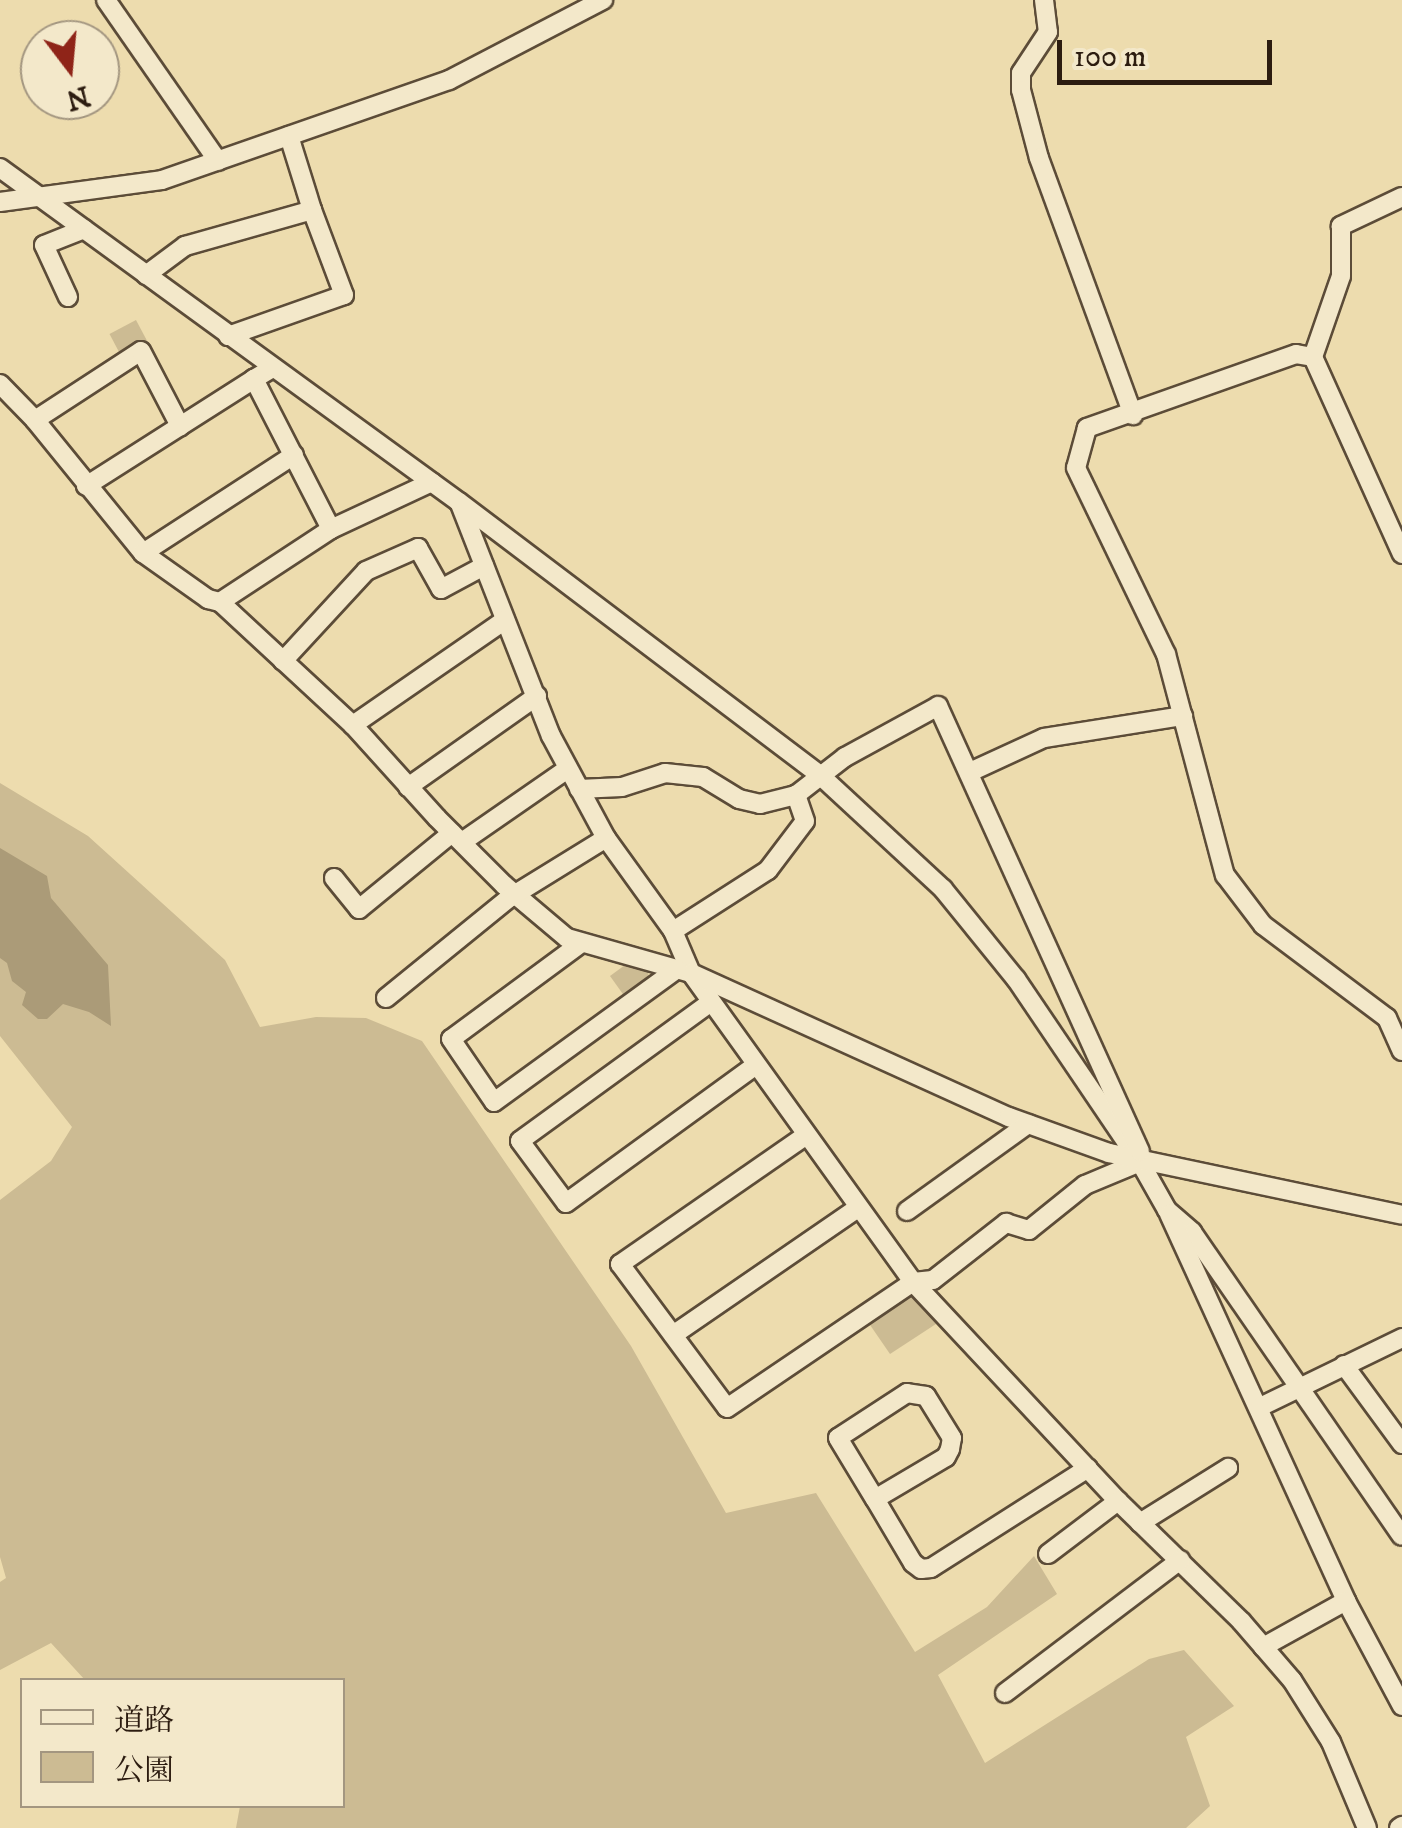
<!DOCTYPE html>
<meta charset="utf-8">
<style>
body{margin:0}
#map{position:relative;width:1402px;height:1828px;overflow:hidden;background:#eddcae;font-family:"IM FELL DW Pica","Noto Serif JP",serif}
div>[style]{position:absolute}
.green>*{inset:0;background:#ccbb93;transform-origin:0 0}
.water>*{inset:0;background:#ab9b78}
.roads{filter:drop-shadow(2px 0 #5c4c38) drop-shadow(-2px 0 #5c4c38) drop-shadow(0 2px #5c4c38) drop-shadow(0 -2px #5c4c38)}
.street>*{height:18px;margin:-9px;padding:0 9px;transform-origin:9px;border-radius:9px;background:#f3e8ca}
span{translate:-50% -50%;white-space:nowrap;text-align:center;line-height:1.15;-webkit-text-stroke:8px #f3e8ca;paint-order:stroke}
.legend{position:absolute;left:20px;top:1678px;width:325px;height:130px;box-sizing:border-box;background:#f3e8ca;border:2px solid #a39680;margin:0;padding:12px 18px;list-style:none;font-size:30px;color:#2c1c10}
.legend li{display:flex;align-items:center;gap:20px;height:50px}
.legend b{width:50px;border:2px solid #a39680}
.north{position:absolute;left:20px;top:20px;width:100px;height:100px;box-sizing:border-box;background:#f3e8ca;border:2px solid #a39680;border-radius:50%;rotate:164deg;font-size:28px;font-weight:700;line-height:40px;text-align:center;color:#2c1c10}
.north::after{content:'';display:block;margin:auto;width:35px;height:45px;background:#8f2418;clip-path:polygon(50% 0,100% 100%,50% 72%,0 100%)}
.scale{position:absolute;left:1057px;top:40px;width:215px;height:45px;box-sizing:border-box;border:5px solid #2c1c10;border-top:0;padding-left:12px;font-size:30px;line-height:35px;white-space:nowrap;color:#2c1c10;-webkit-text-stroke:8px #f3e8ca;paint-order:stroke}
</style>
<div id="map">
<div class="green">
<i style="left:136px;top:320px;width:24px;height:30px;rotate:62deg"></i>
<i style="clip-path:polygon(0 783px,88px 836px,225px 960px,260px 1027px,316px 1017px,366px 1018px,422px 1041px,631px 1346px,726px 1513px,816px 1493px,915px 1652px,987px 1607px,1034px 1556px,1057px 1594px,938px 1675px,985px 1763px,1149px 1659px,1184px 1650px,1234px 1706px,1186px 1737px,1210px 1806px,1186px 1828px,236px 1828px,240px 1806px,342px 1806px,342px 1680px,85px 1680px,51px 1643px,0 1670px,0 1582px,6px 1578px,0 1557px,0 1200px,51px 1161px,72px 1127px,0 1036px)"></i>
<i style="clip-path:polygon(625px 965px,648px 970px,649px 980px,625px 997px,610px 976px)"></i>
<i style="clip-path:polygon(906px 1295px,917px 1296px,939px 1322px,890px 1354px,868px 1322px)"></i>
</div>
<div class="water">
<i style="clip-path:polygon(0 848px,47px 876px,51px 898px,108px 965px,111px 1026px,89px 1012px,63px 1004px,47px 1019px,38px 1019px,22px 1005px,26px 992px,12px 981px,7px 963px,0 958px)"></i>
</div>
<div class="roads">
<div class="street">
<i style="left:106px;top:0;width:196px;rotate:55.2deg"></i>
<i style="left:1044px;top:0;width:32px;rotate:83deg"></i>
<i style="left:1048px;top:32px;width:49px;rotate:123.4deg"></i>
<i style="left:1021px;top:73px;width:17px;rotate:90deg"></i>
<i style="left:1021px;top:90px;width:70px;rotate:75.2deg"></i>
<i style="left:1039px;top:158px;width:274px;rotate:69.9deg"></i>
<i style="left:289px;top:136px;width:77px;rotate:72.7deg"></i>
<i style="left:0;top:168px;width:568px;rotate:36.04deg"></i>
<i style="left:459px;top:502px;width:455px;rotate:37.1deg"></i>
<i style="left:822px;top:777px;width:165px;rotate:42.8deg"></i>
<i style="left:943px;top:889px;width:116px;rotate:51deg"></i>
<i style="left:1016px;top:979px;width:221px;rotate:55.9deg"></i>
<i style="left:1140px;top:1162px;width:55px;rotate:60.6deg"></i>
<i style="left:1167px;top:1210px;width:33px;rotate:41deg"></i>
<i style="left:1192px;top:1232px;width:369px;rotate:55.4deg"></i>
<i style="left:1402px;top:197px;width:68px;rotate:154.6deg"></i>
<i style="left:1341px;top:226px;width:50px;rotate:90deg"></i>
<i style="left:1341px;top:276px;width:86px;rotate:109.1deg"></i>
<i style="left:1313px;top:357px;width:216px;rotate:65.7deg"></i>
<i style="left:0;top:202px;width:163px;rotate:-7.7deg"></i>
<i style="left:162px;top:180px;width:304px;rotate:-19.2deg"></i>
<i style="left:449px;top:80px;width:174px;rotate:-27.5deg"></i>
<i style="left:146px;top:275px;width:49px;rotate:-36.6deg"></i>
<i style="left:185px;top:246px;width:132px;rotate:-15.8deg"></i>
<i style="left:312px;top:210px;width:91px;rotate:69.4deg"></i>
<i style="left:344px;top:295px;width:123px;rotate:160.5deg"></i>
<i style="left:68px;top:297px;width:57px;rotate:-114.8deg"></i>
<i style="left:44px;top:245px;width:43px;rotate:-21.8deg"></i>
<i style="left:1313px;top:357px;width:17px;rotate:-170deg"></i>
<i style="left:1296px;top:354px;width:222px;rotate:160.5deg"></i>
<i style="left:1087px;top:428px;width:41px;rotate:105.4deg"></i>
<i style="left:1076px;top:468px;width:207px;rotate:64.2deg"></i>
<i style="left:1166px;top:654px;width:229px;rotate:75.1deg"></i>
<i style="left:1225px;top:875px;width:63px;rotate:52.8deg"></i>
<i style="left:1263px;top:925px;width:155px;rotate:36.9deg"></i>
<i style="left:1387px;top:1018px;width:36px;rotate:66deg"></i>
<i style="left:0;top:384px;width:50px;rotate:45.8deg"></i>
<i style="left:35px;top:420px;width:171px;rotate:50.9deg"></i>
<i style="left:143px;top:553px;width:80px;rotate:35.3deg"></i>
<i style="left:208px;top:599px;width:12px;rotate:14deg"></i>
<i style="left:220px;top:602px;width:181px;rotate:42.8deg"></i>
<i style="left:35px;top:420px;width:126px;rotate:-33.1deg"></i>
<i style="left:141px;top:351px;width:85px;rotate:62.5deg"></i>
<i style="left:86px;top:486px;width:199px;rotate:-32.5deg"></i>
<i style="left:460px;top:504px;width:249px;rotate:68.6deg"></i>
<i style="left:551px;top:736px;width:116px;rotate:61.7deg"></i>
<i style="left:606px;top:838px;width:115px;rotate:54.2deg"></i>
<i style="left:673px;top:931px;width:46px;rotate:66.8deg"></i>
<i style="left:691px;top:973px;width:380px;rotate:54.3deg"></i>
<i style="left:913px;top:1282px;width:20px;rotate:-6deg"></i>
<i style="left:933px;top:1280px;width:93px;rotate:-38deg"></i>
<i style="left:1006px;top:1223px;width:24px;rotate:17deg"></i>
<i style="left:1029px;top:1230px;width:72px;rotate:-38.8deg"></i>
<i style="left:1085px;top:1185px;width:60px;rotate:-22.7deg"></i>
<i style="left:331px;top:529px;width:111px;rotate:-25deg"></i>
<i style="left:143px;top:553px;width:180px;rotate:-33deg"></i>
<i style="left:220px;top:602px;width:133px;rotate:-33.3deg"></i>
<i style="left:331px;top:529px;width:169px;rotate:-117.2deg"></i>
<i style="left:254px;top:379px;width:21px;rotate:-31deg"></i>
<i style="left:505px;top:620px;width:185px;rotate:145.4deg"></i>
<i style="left:353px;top:725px;width:125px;rotate:47.9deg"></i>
<i style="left:437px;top:818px;width:95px;rotate:45deg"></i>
<i style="left:504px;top:885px;width:82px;rotate:40.1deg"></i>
<i style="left:567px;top:938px;width:129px;rotate:15.8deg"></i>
<i style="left:691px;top:973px;width:349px;rotate:24.4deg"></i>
<i style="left:1009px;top:1117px;width:106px;rotate:19.8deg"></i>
<i style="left:1109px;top:1153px;width:299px;rotate:11.9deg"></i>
<i style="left:283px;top:661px;width:122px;rotate:-47.3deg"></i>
<i style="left:366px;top:571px;width:57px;rotate:-23.9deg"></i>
<i style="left:418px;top:548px;width:47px;rotate:60.7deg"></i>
<i style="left:441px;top:589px;width:49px;rotate:-28.1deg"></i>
<i style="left:970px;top:772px;width:81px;rotate:-24.7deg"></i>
<i style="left:1044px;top:738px;width:141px;rotate:-9deg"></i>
<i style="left:408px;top:787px;width:158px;rotate:-35.2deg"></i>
<i style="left:579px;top:789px;width:43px;rotate:-2.7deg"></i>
<i style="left:622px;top:787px;width:45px;rotate:-18deg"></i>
<i style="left:665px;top:773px;width:38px;rotate:6deg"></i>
<i style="left:703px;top:777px;width:42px;rotate:31.4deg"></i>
<i style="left:739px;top:799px;width:22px;rotate:13deg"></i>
<i style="left:760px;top:804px;width:37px;rotate:-14deg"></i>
<i style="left:462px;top:842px;width:126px;rotate:-34.7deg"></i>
<i style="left:334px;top:878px;width:40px;rotate:51deg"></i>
<i style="left:359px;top:909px;width:120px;rotate:-39.3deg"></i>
<i style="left:673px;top:931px;width:113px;rotate:-32.7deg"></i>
<i style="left:768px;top:870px;width:61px;rotate:-52.9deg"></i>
<i style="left:805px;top:821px;width:28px;rotate:-109deg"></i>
<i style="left:796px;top:795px;width:62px;rotate:-37.8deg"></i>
<i style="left:845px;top:757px;width:106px;rotate:-28.7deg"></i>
<i style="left:938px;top:706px;width:489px;rotate:65.6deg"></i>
<i style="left:580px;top:944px;width:160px;rotate:143.6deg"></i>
<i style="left:451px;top:1039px;width:76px;rotate:55.7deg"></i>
<i style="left:494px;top:1102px;width:226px;rotate:-36deg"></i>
<i style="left:386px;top:998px;width:159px;rotate:-39.1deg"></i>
<i style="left:509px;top:898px;width:114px;rotate:-31.7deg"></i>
<i style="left:711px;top:1002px;width:236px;rotate:144deg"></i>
<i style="left:520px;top:1141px;width:77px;rotate:53.4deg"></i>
<i style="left:566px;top:1203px;width:235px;rotate:-36deg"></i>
<i style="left:805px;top:1136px;width:225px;rotate:145.3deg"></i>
<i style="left:620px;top:1264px;width:179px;rotate:53.4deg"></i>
<i style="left:727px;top:1408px;width:225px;rotate:-34.1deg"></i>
<i style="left:913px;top:1282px;width:300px;rotate:46.9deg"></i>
<i style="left:1118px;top:1501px;width:172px;rotate:44.3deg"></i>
<i style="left:1241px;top:1621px;width:78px;rotate:49.2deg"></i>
<i style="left:1292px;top:1680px;width:73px;rotate:57.8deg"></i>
<i style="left:1331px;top:1742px;width:93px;rotate:67.3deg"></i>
<i style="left:907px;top:1211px;width:149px;rotate:-35.7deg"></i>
<i style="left:1169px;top:1214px;width:426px;rotate:65.4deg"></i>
<i style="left:1346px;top:1601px;width:119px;rotate:61.9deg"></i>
<i style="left:673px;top:1335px;width:222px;rotate:-34.5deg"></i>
<i style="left:1344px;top:1365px;width:98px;rotate:53.7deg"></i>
<i style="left:1260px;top:1407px;width:158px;rotate:-25.9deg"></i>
<i style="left:875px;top:1499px;width:82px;rotate:-30.6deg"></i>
<i style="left:946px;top:1457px;width:9px;rotate:-63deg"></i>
<i style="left:950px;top:1449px;width:11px;rotate:-80deg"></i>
<i style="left:952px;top:1438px;width:49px;rotate:-121.8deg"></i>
<i style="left:926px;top:1396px;width:19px;rotate:-171deg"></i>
<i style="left:907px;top:1393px;width:82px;rotate:146.9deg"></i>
<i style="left:838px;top:1438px;width:71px;rotate:58.8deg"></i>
<i style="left:875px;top:1499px;width:74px;rotate:59.3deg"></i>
<i style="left:913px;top:1563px;width:10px;rotate:37deg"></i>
<i style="left:921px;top:1569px;width:10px;rotate:-6deg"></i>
<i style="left:931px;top:1568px;width:186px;rotate:-32.5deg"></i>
<i style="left:1140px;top:1523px;width:104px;rotate:-32deg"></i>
<i style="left:1048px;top:1554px;width:88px;rotate:-37.1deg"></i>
<i style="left:1263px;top:1647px;width:95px;rotate:-29deg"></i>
<i style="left:1005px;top:1693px;width:220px;rotate:-37.2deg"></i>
<i style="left:1399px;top:1828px;width:4px;rotate:-34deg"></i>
</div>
</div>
<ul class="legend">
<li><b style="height:12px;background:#f3e8ca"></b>道路</li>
<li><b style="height:28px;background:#ccbb93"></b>公園</li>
</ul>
<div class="north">N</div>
<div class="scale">100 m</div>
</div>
